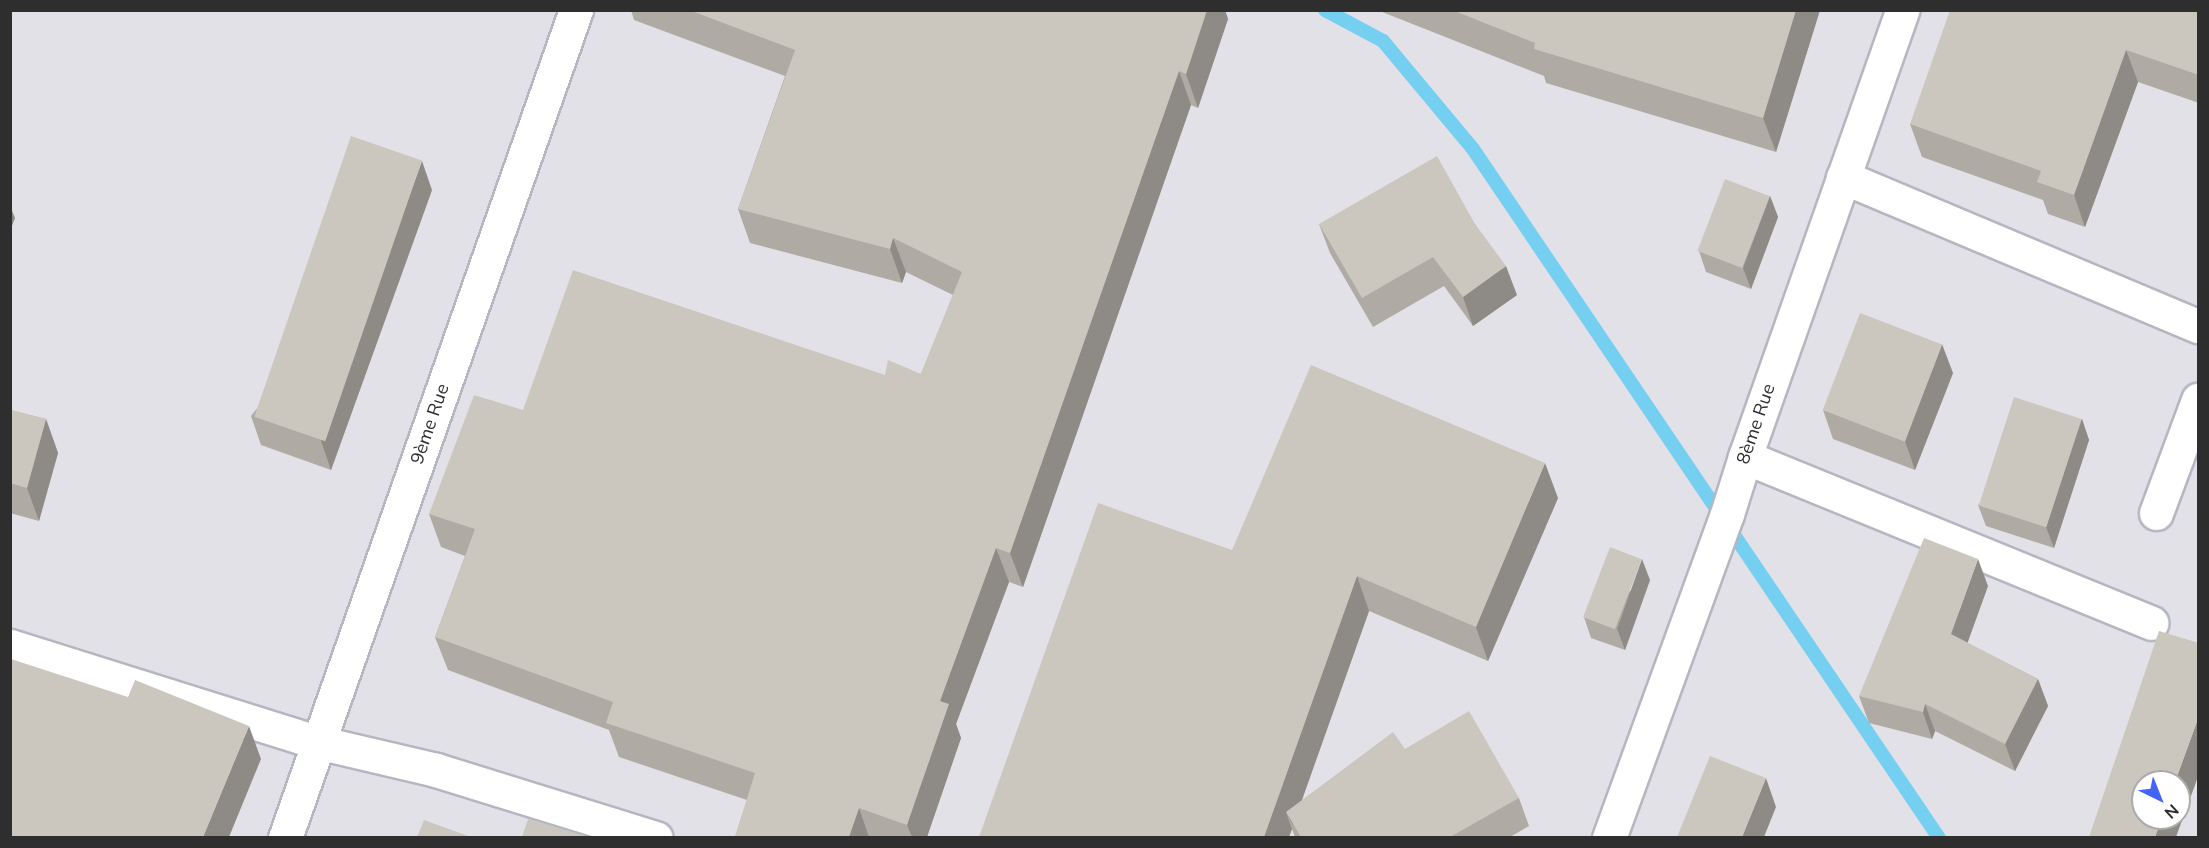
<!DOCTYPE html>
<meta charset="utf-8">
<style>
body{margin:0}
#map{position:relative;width:2209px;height:848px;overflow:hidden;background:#efe9e1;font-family:Mulish,sans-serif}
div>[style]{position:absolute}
.industrial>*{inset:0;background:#e3e1e8}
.stream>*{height:14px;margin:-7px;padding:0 7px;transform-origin:7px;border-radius:7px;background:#75cff0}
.roads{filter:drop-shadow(2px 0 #b4b7c1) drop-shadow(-2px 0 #b4b7c1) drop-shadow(0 2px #b4b7c1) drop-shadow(0 -2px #b4b7c1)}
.minor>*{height:33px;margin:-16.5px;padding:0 16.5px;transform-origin:16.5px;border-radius:16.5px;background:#fff}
.wall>*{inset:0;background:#afaba4}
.shaded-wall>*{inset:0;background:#8e8b86}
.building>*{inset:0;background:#cbc7bf;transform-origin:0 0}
span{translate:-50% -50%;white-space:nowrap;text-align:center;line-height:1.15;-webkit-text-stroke:4.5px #fff;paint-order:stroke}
.street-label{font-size:18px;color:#2e2e2e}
.frame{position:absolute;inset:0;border:12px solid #2e2e2e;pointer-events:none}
.north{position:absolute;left:2131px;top:770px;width:60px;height:60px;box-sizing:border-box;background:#fff;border:2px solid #ababab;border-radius:50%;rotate:137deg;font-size:16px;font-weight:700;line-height:24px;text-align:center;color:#2e2e2e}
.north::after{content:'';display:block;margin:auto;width:21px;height:27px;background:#4264fb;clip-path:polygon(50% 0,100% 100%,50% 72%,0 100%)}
</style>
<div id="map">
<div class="industrial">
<i style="clip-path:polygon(evenodd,10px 11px,2198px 11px,2198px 837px,11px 837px,10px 11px,2143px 782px,2179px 782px,2179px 818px,2143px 818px,2143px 782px)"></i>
</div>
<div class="stream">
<i style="left:1325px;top:10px;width:66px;rotate:28.1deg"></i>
<i style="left:1383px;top:41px;width:141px;rotate:50.2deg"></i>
<i style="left:1473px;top:149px;width:832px;rotate:55.93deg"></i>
</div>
<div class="roads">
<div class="minor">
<i style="left:1843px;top:177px;width:385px;rotate:22.8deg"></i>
<i style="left:1745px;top:457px;width:439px;rotate:22.2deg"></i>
<i style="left:2156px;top:513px;width:121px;rotate:-69.6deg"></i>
<i style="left:10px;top:646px;width:322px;rotate:17.4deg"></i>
<i style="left:317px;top:742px;width:122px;rotate:13.2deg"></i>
<i style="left:436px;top:770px;width:230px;rotate:17.2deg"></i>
<i style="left:285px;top:838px;width:878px;rotate:-70.64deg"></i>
<i style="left:1609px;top:838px;width:345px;rotate:-70deg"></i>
<i style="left:1727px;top:514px;width:60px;rotate:-72.5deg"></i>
<i style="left:1745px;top:457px;width:474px;rotate:-70.6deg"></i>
</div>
</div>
<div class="wall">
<i style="clip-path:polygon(631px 10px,1225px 10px,1228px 19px,1198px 108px,1191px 105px,1023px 587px,1009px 582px,956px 724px,961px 738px,927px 837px,735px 837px,747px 800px,619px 757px,609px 730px,448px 670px,435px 637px,465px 556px,441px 547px,429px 514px,523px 410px,885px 375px,921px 374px,953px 295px,906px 272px,902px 283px,750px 243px,738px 209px,785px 76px,634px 20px)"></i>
<i style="clip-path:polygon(1377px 10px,1820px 10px,1776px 152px,1546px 83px,1544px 76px)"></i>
<i style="clip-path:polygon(2199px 10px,2199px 103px,2138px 82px,2085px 227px,2048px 214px,2043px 200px,1922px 157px,1910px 124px)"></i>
<i style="clip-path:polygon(432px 190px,331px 470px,261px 445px,251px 416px)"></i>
<i style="clip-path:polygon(1770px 196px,1778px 217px,1751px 289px,1706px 272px,1699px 251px)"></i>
<i style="clip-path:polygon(1319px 224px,1475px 224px,1517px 295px,1473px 326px,1444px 286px,1373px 327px,1330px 253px)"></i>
<i style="clip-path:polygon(1953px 373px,1915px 470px,1833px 439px,1823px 410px)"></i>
<i style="clip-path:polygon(10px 410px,46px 419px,58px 453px,39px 521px,10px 513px)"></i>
<i style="clip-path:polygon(2082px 419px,2089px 440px,2054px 548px,1986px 526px,1978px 505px)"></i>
<i style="clip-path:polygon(1558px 498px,1488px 661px,1369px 611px,1302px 800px,1405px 749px,1519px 798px,1529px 826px,1510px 837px,1295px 837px,1292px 829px,1289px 837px,979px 837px,1232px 550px)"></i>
<i style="clip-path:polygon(1650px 580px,1625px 650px,1591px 638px,1584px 617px)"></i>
<i style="clip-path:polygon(1988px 586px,1967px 643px,2038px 679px,2048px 706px,2015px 771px,1935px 731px,1932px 739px,1869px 723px,1859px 696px)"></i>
</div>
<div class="shaded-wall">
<i style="clip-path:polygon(1207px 10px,1225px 10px,1228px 19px,1198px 108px,1186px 74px)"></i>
<i style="clip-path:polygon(1796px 10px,1820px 10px,1776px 152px,1763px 118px)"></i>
<i style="clip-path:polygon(2126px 50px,2138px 82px,2085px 227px,2074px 195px)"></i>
<i style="clip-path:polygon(1179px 71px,1191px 105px,1023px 587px,1010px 553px)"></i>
<i style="clip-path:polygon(422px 161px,432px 190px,331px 470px,321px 441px)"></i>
<i style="clip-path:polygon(1770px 196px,1778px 217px,1751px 289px,1743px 268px)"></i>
<i style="clip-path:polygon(10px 206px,15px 218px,10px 231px)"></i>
<i style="clip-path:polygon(893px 238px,906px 272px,902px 283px,890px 249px)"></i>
<i style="clip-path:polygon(1506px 266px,1517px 295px,1473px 326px,1463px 297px)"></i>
<i style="clip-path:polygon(1942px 344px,1953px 373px,1915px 470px,1905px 441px)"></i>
<i style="clip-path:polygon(46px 419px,58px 453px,39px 521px,27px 488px)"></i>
<i style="clip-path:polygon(2082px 419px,2089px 440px,2054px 548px,2046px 527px)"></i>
<i style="clip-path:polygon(1545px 463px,1558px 498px,1488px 661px,1476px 627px)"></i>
<i style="clip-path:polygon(996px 548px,1009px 582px,956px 724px,961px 738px,927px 837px,912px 837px,907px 825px,940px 701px)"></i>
<i style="clip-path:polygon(1642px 559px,1650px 580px,1625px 650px,1617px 629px)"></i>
<i style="clip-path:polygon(1978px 559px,1988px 586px,1961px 661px,1951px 634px)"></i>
<i style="clip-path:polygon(1357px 576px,1369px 611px,1293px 825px,1286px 812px,1292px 829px,1289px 837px,1264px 837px)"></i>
<i style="clip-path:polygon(2038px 679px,2048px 706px,2015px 771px,2005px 744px)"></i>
<i style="clip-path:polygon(1925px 704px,1935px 731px,1932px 739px,1923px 712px)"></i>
<i style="clip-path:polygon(2199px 716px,2199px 774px,2176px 837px,2155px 837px,2162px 818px,2179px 818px,2179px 782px,2175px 782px)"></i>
<i style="clip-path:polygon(249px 726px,261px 759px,229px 837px,203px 837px)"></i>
<i style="clip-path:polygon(1766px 778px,1776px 807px,1764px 837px,1742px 837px)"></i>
<i style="clip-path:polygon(859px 808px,869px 837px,849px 837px)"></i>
</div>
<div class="building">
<i style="clip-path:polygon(689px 10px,1207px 10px,1186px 74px,1179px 71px,1010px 553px,996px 548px,940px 701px,949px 704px,907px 825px,859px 808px,849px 837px,735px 837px,755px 773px,606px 723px,613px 702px,435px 637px,475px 529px,429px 514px,474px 395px,523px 410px,573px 270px,885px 375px,888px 360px,921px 374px,962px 272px,893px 238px,890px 249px,738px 209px,795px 50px)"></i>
<i style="clip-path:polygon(1452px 10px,1796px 10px,1763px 118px,1534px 49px,1535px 43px)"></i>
<i style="clip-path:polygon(1950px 10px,2199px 10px,2199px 75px,2126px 50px,2074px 195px,2037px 182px,2041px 171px,1910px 124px)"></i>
<i style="left:351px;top:136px;width:75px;height:297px;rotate:19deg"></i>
<i style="clip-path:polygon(1437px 156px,1475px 224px,1506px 266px,1463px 297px,1433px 257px,1362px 298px,1319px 224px)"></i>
<i style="left:1725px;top:179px;width:48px;height:77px;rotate:21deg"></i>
<i style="left:1860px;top:313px;width:88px;height:104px;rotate:21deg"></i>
<i style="clip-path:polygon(1311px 365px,1545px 463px,1476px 627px,1357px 576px,1264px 837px,979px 837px,1098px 503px,1232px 550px)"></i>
<i style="left:2014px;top:397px;width:71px;height:114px;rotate:18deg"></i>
<i style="clip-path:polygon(10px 410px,46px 419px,27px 488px,10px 483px)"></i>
<i style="clip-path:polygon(1924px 538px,1978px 559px,1951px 634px,2038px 679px,2005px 744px,1925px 704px,1923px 712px,1859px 696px)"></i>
<i style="left:1610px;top:547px;width:34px;height:75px;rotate:21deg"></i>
<i style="clip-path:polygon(2159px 631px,2199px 643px,2199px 716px,2175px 782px,2143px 782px,2143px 818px,2162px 818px,2155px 837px,2089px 837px)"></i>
<i style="clip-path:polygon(11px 659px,128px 697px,135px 680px,249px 726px,203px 837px,10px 837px)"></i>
<i style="clip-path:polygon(1469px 711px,1519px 798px,1450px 837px,1301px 837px,1286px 812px,1393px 732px,1405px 749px)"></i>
<i style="clip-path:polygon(1710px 756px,1766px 778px,1742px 837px,1677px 837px)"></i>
<i style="clip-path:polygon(528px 819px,589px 837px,522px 837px)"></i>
<i style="clip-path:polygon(424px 820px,471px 837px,417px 837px)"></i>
</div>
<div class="street-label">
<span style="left:430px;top:424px;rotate:-71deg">9ème Rue</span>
<span style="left:1756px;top:424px;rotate:-71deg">8ème Rue</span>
</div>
<div class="frame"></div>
<div class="north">N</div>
</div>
